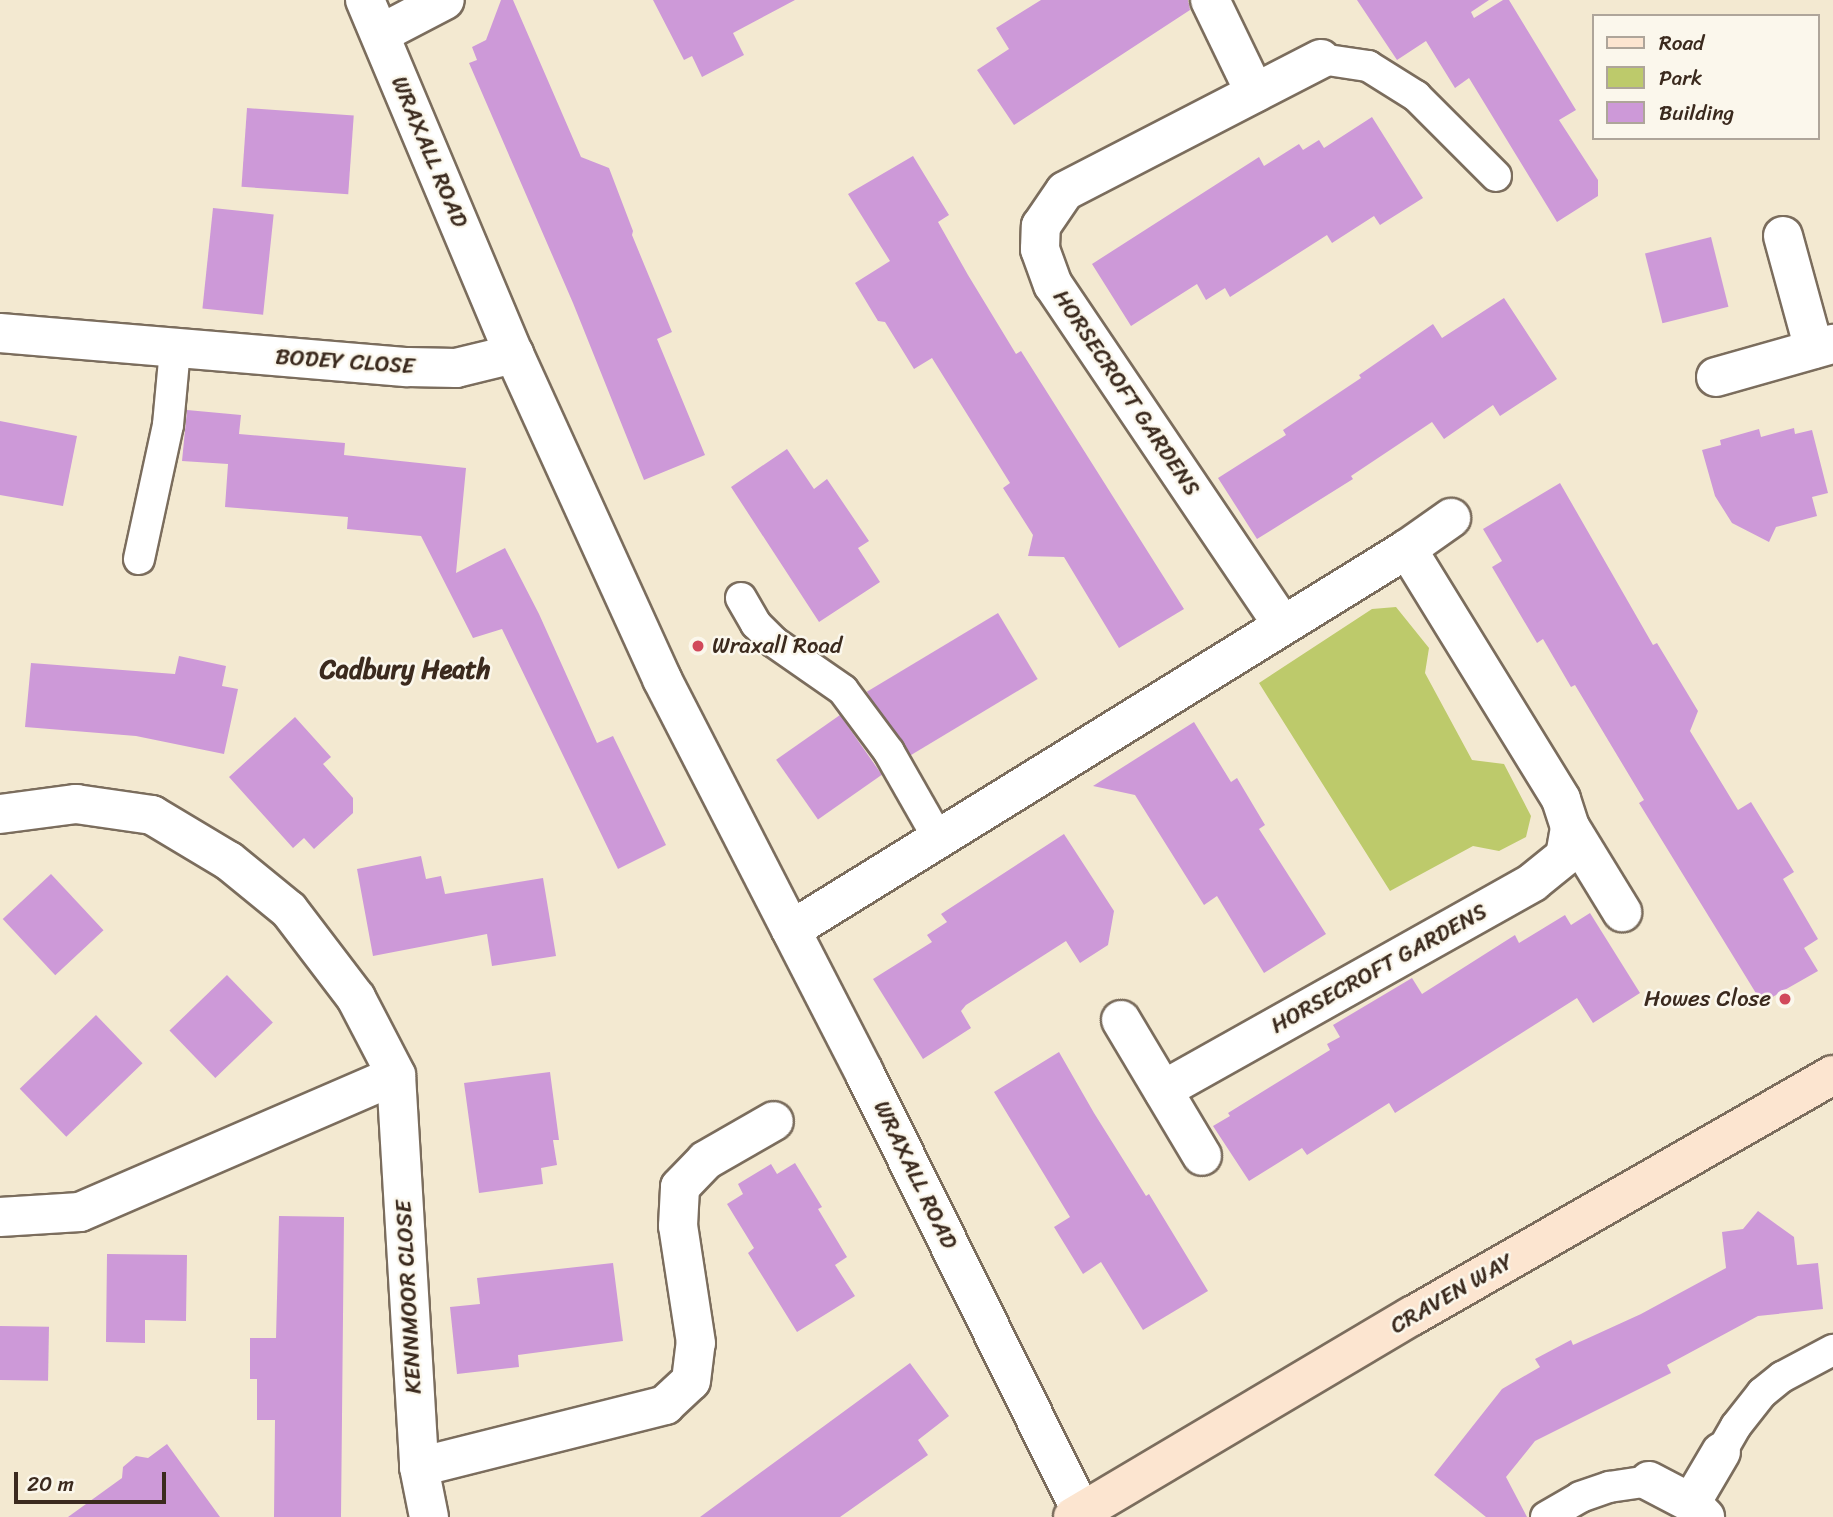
<!DOCTYPE html>
<style>
body{margin:0}
#map{position:relative;width:1833px;height:1517px;overflow:hidden;background:#f3e9d1;font-family:Sriracha,sans-serif}
div>[style]{position:absolute}
.green>*{inset:0;background:#bdca6b}
.building>*{inset:0;background:#cd99d8;transform-origin:0 0}
.roads{filter:drop-shadow(2px 0 #7b6d5d) drop-shadow(-2px 0 #7b6d5d) drop-shadow(0 2px #7b6d5d) drop-shadow(0 -2px #7b6d5d)}
.lane>*{height:30px;margin:-15px;padding:0 15px;transform-origin:15px;border-radius:15px;background:#fff}
.street>*{height:38px;margin:-19px;padding:0 19px;transform-origin:19px;border-radius:19px;background:#fff}
.secondary>*{height:38px;margin:-19px;padding:0 19px;transform-origin:19px;border-radius:19px;background:#fce5d0}
.dots>*{width:19px;height:19px;translate:-50% -50%;box-sizing:border-box;border:4px solid #fbf7ec;border-radius:50%}
span{translate:-50% -50%;white-space:nowrap;text-align:center;line-height:1.15;-webkit-text-stroke:5px #fbf7ec;paint-order:stroke}
.street-label{font-size:23px;color:#3b2a1e}
.poi-label{font-size:23px;color:#3b2a1e}
.left{translate:0 -50%;text-align:left}
.right{translate:-100% -50%;text-align:right}
.quarter-label{font-size:26px;color:#3b2a1e;font-weight:700}
.legend{position:absolute;left:1592px;top:14px;width:228px;height:126px;box-sizing:border-box;background:#fbf7ec;border:2px solid #aea59a;margin:0;padding:9px 12px;list-style:none;font-size:21px;color:#3b2a1e}
.legend li{display:flex;align-items:center;gap:14px;height:35px}
.legend b{width:35px;border:2px solid #aea59a}
.scale{position:absolute;left:14px;top:1472px;width:152px;height:32px;box-sizing:border-box;border:4px solid #3b2a1e;border-top:0;padding-left:9px;font-size:21px;line-height:24px;white-space:nowrap;color:#3b2a1e;-webkit-text-stroke:5px #fbf7ec;paint-order:stroke}
</style>
<div id="map">
<div class="green">
<i style="clip-path:polygon(1396px 607px,1429px 648px,1425px 673px,1472px 760px,1504px 764px,1531px 816px,1526px 837px,1499px 851px,1473px 846px,1390px 891px,1259px 683px,1372px 609px)"></i>
</div>
<div class="building">
<i style="clip-path:polygon(501px 0,513px 0,581px 157px,609px 168px,633px 231px,632px 235px,672px 332px,657px 339px,705px 455px,644px 480px,573px 303px,469px 63px,477px 60px,472px 47px,486px 40px)"></i>
<i style="clip-path:polygon(653px 0,795px 0,733px 33px,744px 55px,702px 77px,692px 56px,684px 60px)"></i>
<i style="clip-path:polygon(1041px 0,1188px 0,1190px 10px,1014px 125px,977px 70px,1009px 49px,996px 28px)"></i>
<i style="clip-path:polygon(1357px 0,1489px 0,1471px 12px,1474px 18px,1503px 0,1509px 0,1576px 110px,1559px 120px,1598px 180px,1598px 196px,1557px 222px,1469px 78px,1455px 88px,1426px 41px,1397px 60px)"></i>
<i style="left:247px;top:108px;width:107px;height:79px;rotate:4deg"></i>
<i style="clip-path:polygon(1372px 117px,1423px 198px,1380px 225px,1374px 216px,1332px 243px,1327px 235px,1230px 297px,1225px 288px,1206px 300px,1197px 284px,1131px 326px,1092px 264px,1259px 157px,1264px 166px,1299px 144px,1303px 150px,1319px 140px,1324px 148px)"></i>
<i style="clip-path:polygon(913px 156px,949px 215px,938px 222px,968px 275px,1016px 354px,1021px 351px,1184px 609px,1119px 648px,1064px 557px,1028px 556px,1033px 535px,1003px 488px,1010px 483px,932px 358px,914px 369px,885px 322px,878px 321px,855px 283px,890px 261px,848px 194px)"></i>
<i style="left:213px;top:208px;width:61px;height:101px;rotate:6deg"></i>
<i style="left:1711px;top:237px;width:72px;height:68px;rotate:76deg"></i>
<i style="clip-path:polygon(1504px 298px,1557px 379px,1500px 416px,1493px 405px,1444px 439px,1432px 422px,1351px 476px,1353px 479px,1257px 539px,1218px 478px,1286px 435px,1283px 430px,1361px 378px,1359px 375px,1433px 324px,1442px 338px)"></i>
<i style="clip-path:polygon(187px 410px,241px 415px,239px 434px,345px 443px,344px 455px,466px 468px,456px 573px,505px 548px,539px 614px,597px 743px,613px 736px,666px 845px,618px 869px,502px 629px,473px 638px,421px 536px,347px 529px,348px 517px,225px 507px,228px 464px,182px 461px)"></i>
<i style="clip-path:polygon(0 421px,77px 436px,63px 506px,0 495px)"></i>
<i style="clip-path:polygon(1794px 428px,1795px 434px,1812px 430px,1828px 493px,1812px 497px,1817px 516px,1776px 527px,1769px 542px,1732px 523px,1715px 496px,1702px 450px,1721px 445px,1720px 440px,1759px 429px,1761px 437px)"></i>
<i style="clip-path:polygon(787px 449px,814px 489px,827px 479px,869px 541px,858px 548px,880px 582px,819px 622px,731px 487px)"></i>
<i style="clip-path:polygon(1560px 483px,1653px 645px,1657px 643px,1698px 711px,1690px 731px,1738px 810px,1751px 802px,1794px 872px,1783px 879px,1818px 939px,1804px 948px,1818px 971px,1762px 1003px,1639px 803px,1644px 800px,1575px 685px,1571px 687px,1543px 639px,1537px 643px,1492px 567px,1502px 561px,1483px 529px)"></i>
<i style="left:998px;top:613px;width:77px;height:153px;rotate:59deg"></i>
<i style="clip-path:polygon(179px 656px,226px 666px,222px 686px,238px 689px,224px 754px,136px 736px,25px 727px,31px 663px,175px 674px)"></i>
<i style="left:840px;top:715px;width:73px;height:78px;rotate:55deg"></i>
<i style="clip-path:polygon(295px 717px,331px 757px,323px 764px,353px 798px,353px 813px,314px 849px,304px 838px,293px 848px,229px 777px)"></i>
<i style="clip-path:polygon(1194px 722px,1231px 782px,1237px 778px,1265px 825px,1259px 829px,1326px 934px,1264px 973px,1217px 896px,1204px 905px,1135px 795px,1093px 786px)"></i>
<i style="clip-path:polygon(1064px 834px,1114px 911px,1108px 945px,1080px 963px,1066px 941px,966px 1005px,961px 1011px,971px 1028px,923px 1059px,873px 979px,932px 942px,927px 935px,947px 922px,941px 914px)"></i>
<i style="clip-path:polygon(421px 856px,426px 879px,441px 876px,445px 894px,543px 878px,556px 956px,492px 966px,487px 934px,373px 956px,357px 869px)"></i>
<i style="left:51px;top:874px;width:77px;height:66px;rotate:47deg"></i>
<i style="clip-path:polygon(1590px 913px,1640px 993px,1593px 1023px,1577px 998px,1395px 1113px,1389px 1103px,1307px 1155px,1302px 1148px,1249px 1181px,1213px 1126px,1230px 1116px,1228px 1113px,1330px 1050px,1327px 1044px,1340px 1037px,1333px 1025px,1412px 978px,1422px 994px,1515px 935px,1519px 943px,1565px 915px,1571px 925px)"></i>
<i style="left:227px;top:975px;width:66px;height:80px;rotate:46deg"></i>
<i style="left:96px;top:1015px;width:67px;height:106px;rotate:46deg"></i>
<i style="clip-path:polygon(1059px 1052px,1094px 1113px,1146px 1196px,1149px 1194px,1208px 1291px,1143px 1330px,1101px 1262px,1083px 1274px,1054px 1227px,1070px 1217px,994px 1092px)"></i>
<i style="clip-path:polygon(550px 1072px,559px 1140px,553px 1140px,557px 1165px,541px 1168px,543px 1184px,479px 1193px,464px 1083px)"></i>
<i style="clip-path:polygon(795px 1163px,822px 1207px,818px 1209px,847px 1257px,835px 1265px,855px 1296px,797px 1332px,748px 1253px,754px 1248px,727px 1204px,743px 1194px,738px 1184px,771px 1164px,777px 1174px)"></i>
<i style="clip-path:polygon(1758px 1211px,1794px 1237px,1797px 1265px,1818px 1263px,1823px 1309px,1758px 1316px,1667px 1365px,1671px 1373px,1535px 1441px,1506px 1477px,1527px 1517px,1486px 1517px,1434px 1475px,1502px 1389px,1540px 1367px,1535px 1359px,1571px 1340px,1573px 1345px,1641px 1314px,1726px 1268px,1722px 1232px,1743px 1229px)"></i>
<i style="clip-path:polygon(279px 1216px,344px 1217px,341px 1517px,274px 1517px,275px 1420px,257px 1420px,257px 1379px,250px 1379px,250px 1338px,276px 1338px)"></i>
<i style="clip-path:polygon(107px 1254px,187px 1255px,186px 1321px,145px 1320px,145px 1343px,106px 1342px)"></i>
<i style="clip-path:polygon(613px 1263px,623px 1341px,518px 1355px,519px 1367px,457px 1374px,450px 1307px,480px 1304px,477px 1278px)"></i>
<i style="left:0;top:1326px;width:49px;height:54px;rotate:1deg"></i>
<i style="clip-path:polygon(910px 1363px,949px 1416px,918px 1440px,928px 1455px,840px 1517px,700px 1517px)"></i>
<i style="clip-path:polygon(167px 1444px,220px 1517px,68px 1517px,122px 1478px,123px 1467px,136px 1456px,148px 1458px)"></i>
</div>
<div class="roads">
<div class="lane">
<i style="left:1321px;top:59px;width:48px;rotate:8.5deg"></i>
<i style="left:1368px;top:66px;width:57px;rotate:32deg"></i>
<i style="left:1416px;top:96px;width:113px;rotate:45deg"></i>
<i style="left:139px;top:559px;width:137px;rotate:-77.8deg"></i>
<i style="left:168px;top:425px;width:76px;rotate:-84.7deg"></i>
<i style="left:741px;top:598px;width:30px;rotate:60deg"></i>
<i style="left:756px;top:624px;width:25px;rotate:45deg"></i>
<i style="left:774px;top:642px;width:84px;rotate:34.8deg"></i>
<i style="left:843px;top:690px;width:77px;rotate:53.4deg"></i>
<i style="left:889px;top:752px;width:99px;rotate:60.3deg"></i>
<i style="left:1721px;top:1452px;width:30px;rotate:-60deg"></i>
<i style="left:1736px;top:1426px;width:42px;rotate:-51.8deg"></i>
<i style="left:1762px;top:1393px;width:26px;rotate:-39deg"></i>
<i style="left:1782px;top:1377px;width:58px;rotate:-27.9deg"></i>
<i style="left:1546px;top:1517px;width:39px;rotate:-30deg"></i>
<i style="left:1580px;top:1497px;width:31px;rotate:-19deg"></i>
<i style="left:1609px;top:1487px;width:40px;rotate:-8.5deg"></i>
</div>
<div class="street">
<i style="left:365px;top:0;width:384px;rotate:67.2deg"></i>
<i style="left:514px;top:354px;width:357px;rotate:65.5deg"></i>
<i style="left:662px;top:679px;width:442px;rotate:62.8deg"></i>
<i style="left:864px;top:1072px;width:491px;rotate:63.7deg"></i>
<i style="left:1210px;top:0;width:103px;rotate:64.2deg"></i>
<i style="left:380px;top:34px;width:73px;rotate:-27.6deg"></i>
<i style="left:1783px;top:236px;width:117px;rotate:74.7deg"></i>
<i style="left:0;top:333px;width:409px;rotate:4.8deg"></i>
<i style="left:408px;top:367px;width:48px;rotate:1.2deg"></i>
<i style="left:456px;top:368px;width:60px;rotate:-13.6deg"></i>
<i style="left:1716px;top:377px;width:122px;rotate:-15.8deg"></i>
<i style="left:1282px;top:624px;width:409px;rotate:-124deg"></i>
<i style="left:1053px;top:285px;width:38px;rotate:-110deg"></i>
<i style="left:1040px;top:249px;width:23px;rotate:-88deg"></i>
<i style="left:1041px;top:226px;width:42px;rotate:-55.6deg"></i>
<i style="left:1065px;top:191px;width:288px;rotate:-27.3deg"></i>
<i style="left:0;top:814px;width:77px;rotate:-7.5deg"></i>
<i style="left:76px;top:804px;width:77px;rotate:8.2deg"></i>
<i style="left:152px;top:815px;width:90px;rotate:30.9deg"></i>
<i style="left:229px;top:861px;width:77px;rotate:39.2deg"></i>
<i style="left:289px;top:910px;width:111px;rotate:52.7deg"></i>
<i style="left:356px;top:998px;width:87px;rotate:62.5deg"></i>
<i style="left:396px;top:1075px;width:393px;rotate:86.6deg"></i>
<i style="left:419px;top:1467px;width:51px;rotate:78.7deg"></i>
<i style="left:1570px;top:827px;width:100px;rotate:58.5deg"></i>
<i style="left:791px;top:930px;width:724px;rotate:-31.74deg"></i>
<i style="left:1407px;top:549px;width:54px;rotate:-35.2deg"></i>
<i style="left:1121px;top:1020px;width:158px;rotate:59.2deg"></i>
<i style="left:1163px;top:1090px;width:424px;rotate:-29.3deg"></i>
<i style="left:1533px;top:882px;width:41px;rotate:-39.1deg"></i>
<i style="left:1565px;top:856px;width:29px;rotate:-80deg"></i>
<i style="left:1570px;top:827px;width:29px;rotate:-108deg"></i>
<i style="left:1561px;top:799px;width:294px;rotate:-121.6deg"></i>
<i style="left:0;top:1217px;width:80px;rotate:-3.6deg"></i>
<i style="left:80px;top:1212px;width:344px;rotate:-23.4deg"></i>
<i style="left:419px;top:1467px;width:254px;rotate:-14.1deg"></i>
<i style="left:665px;top:1405px;width:35px;rotate:-43deg"></i>
<i style="left:691px;top:1381px;width:38px;rotate:-83deg"></i>
<i style="left:696px;top:1343px;width:118px;rotate:-98.7deg"></i>
<i style="left:678px;top:1226px;width:39px;rotate:-87deg"></i>
<i style="left:680px;top:1187px;width:37px;rotate:-46deg"></i>
<i style="left:706px;top:1160px;width:78px;rotate:-29.8deg"></i>
<i style="left:1649px;top:1481px;width:47px;rotate:27.6deg"></i>
<i style="left:1691px;top:1503px;width:20px;rotate:45deg"></i>
<i style="left:1691px;top:1503px;width:59px;rotate:-59.5deg"></i>
</div>
<div class="secondary">
<i style="left:1073px;top:1517px;width:394px;rotate:-30.7deg"></i>
<i style="left:1412px;top:1316px;width:485px;rotate:-29.8deg"></i>
</div>
</div>
<div class="dots">
<i style="left:698px;top:646px;background:#d1495b"></i>
<i style="left:1785px;top:999px;background:#d1495b"></i>
</div>
<div class="street-label">
<span style="left:429px;top:152px;rotate:67deg">WRAXALL ROAD</span>
<span style="left:345px;top:362px;rotate:4deg">BODEY CLOSE</span>
<span style="left:1126px;top:393px;rotate:56deg">HORSECROFT GARDENS</span>
<span style="left:1379px;top:969px;rotate:-29deg">HORSECROFT GARDENS</span>
<span style="left:915px;top:1175px;rotate:64deg">WRAXALL ROAD</span>
<span style="left:1452px;top:1294px;rotate:-30deg">CRAVEN WAY</span>
<span style="left:409px;top:1297px;rotate:-93deg">KENNMOOR CLOSE</span>
</div>
<div class="poi-label">
<span class="left" style="left:712px;top:646px">Wraxall Road</span>
<span class="right" style="left:1771px;top:999px">Howes Close</span>
</div>
<div class="quarter-label">
<span style="left:405px;top:670px">Cadbury Heath</span>
</div>
<ul class="legend">
<li><b style="height:9px;background:#fce5d0"></b>Road</li>
<li><b style="height:19px;background:#bdca6b"></b>Park</li>
<li><b style="height:19px;background:#cd99d8"></b>Building</li>
</ul>
<div class="scale">20 m</div>
</div>
